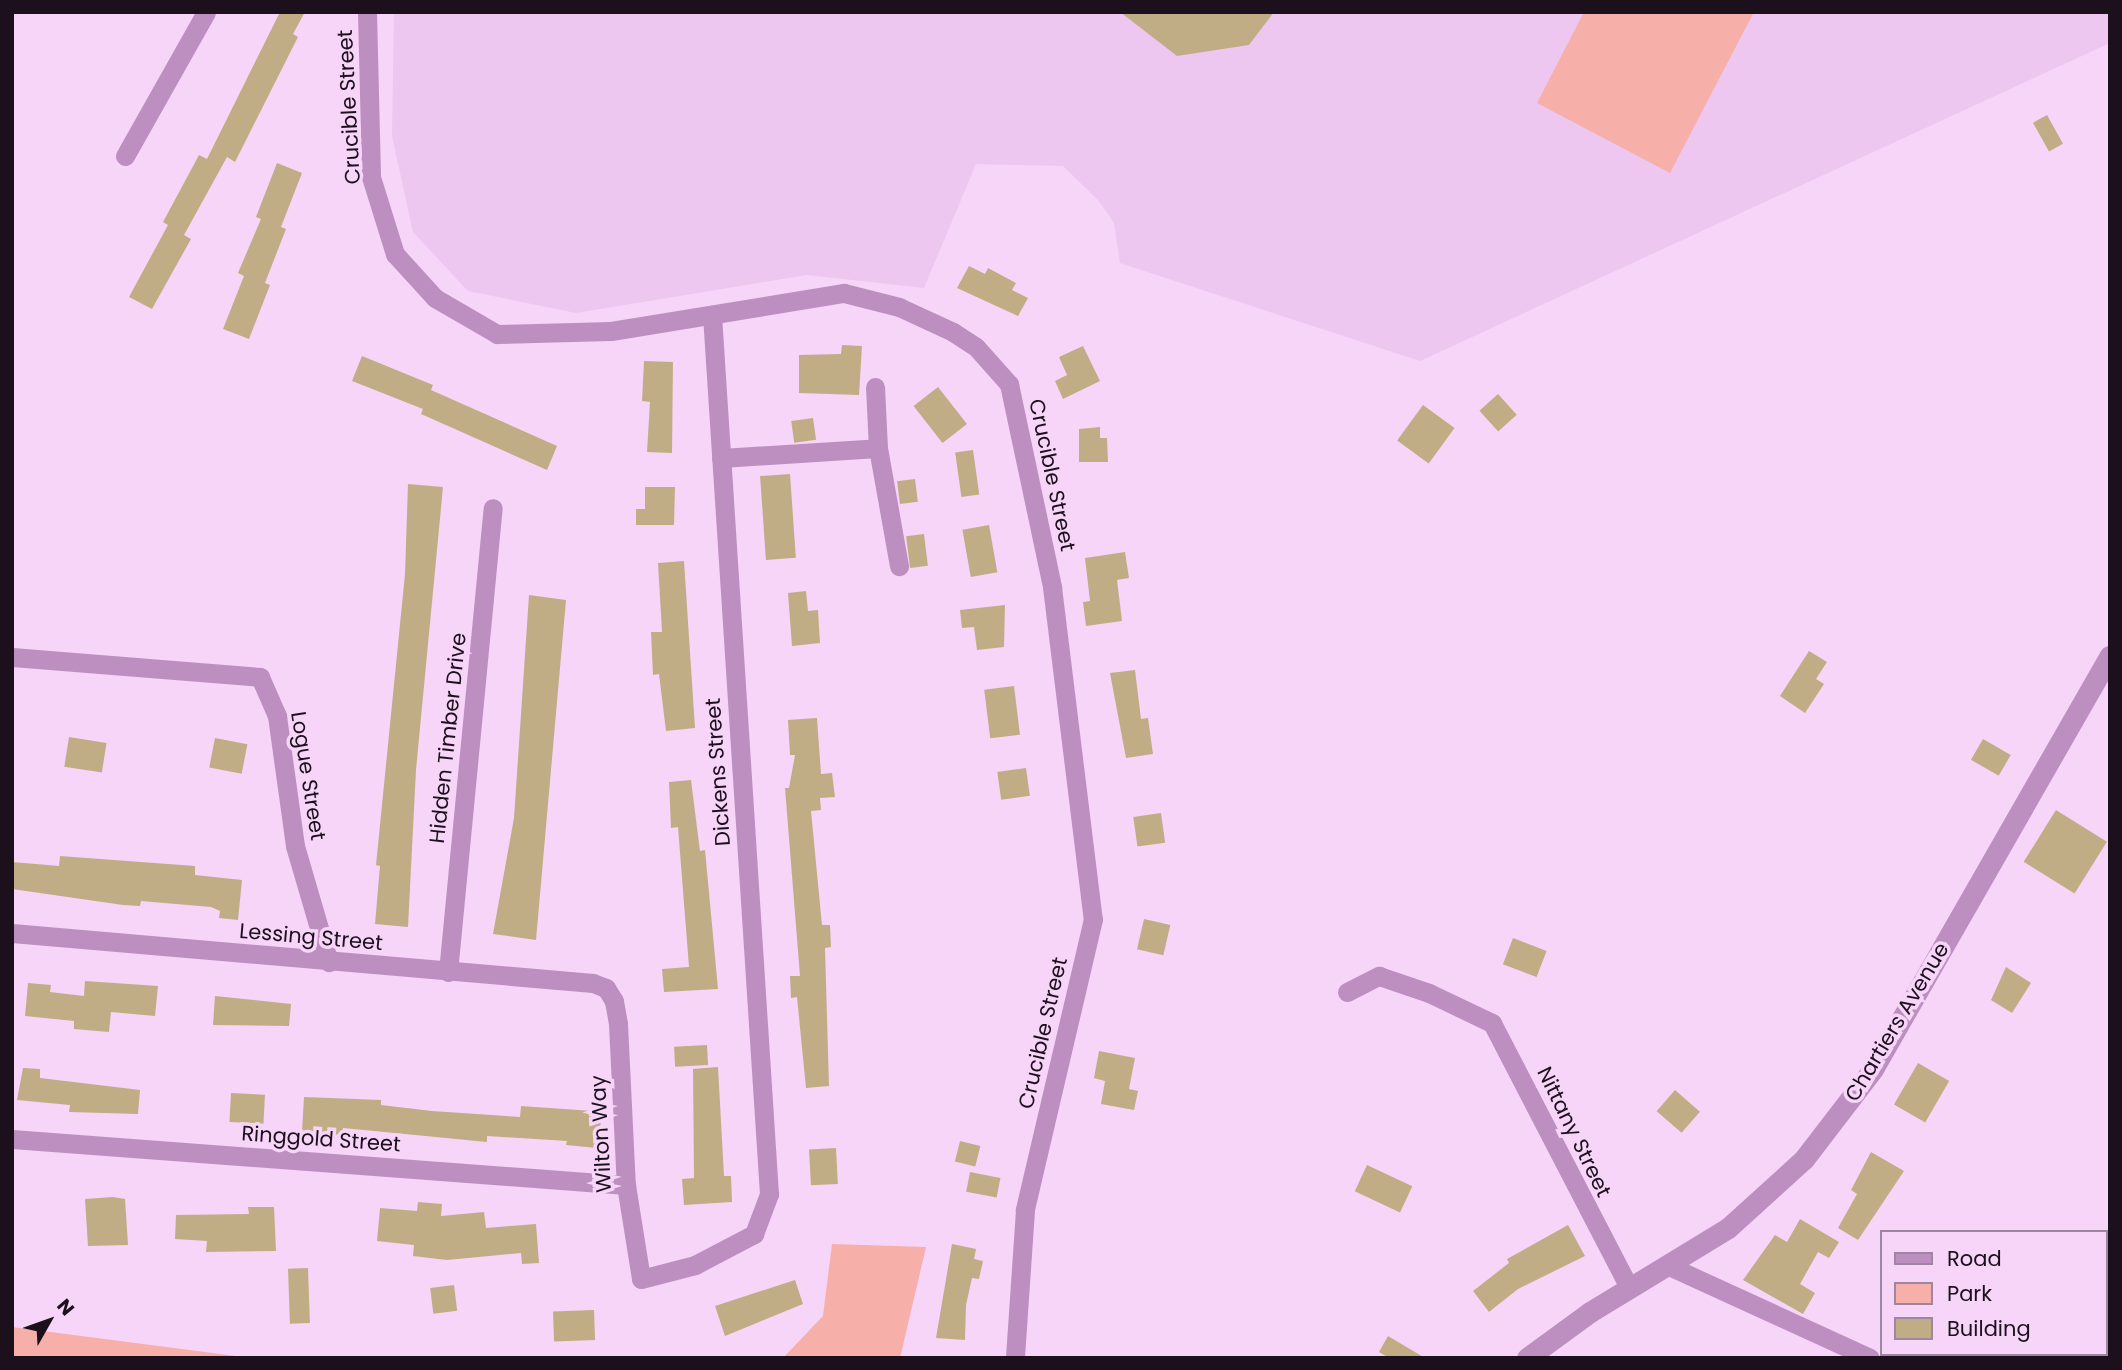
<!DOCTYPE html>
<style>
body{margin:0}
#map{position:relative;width:2122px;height:1370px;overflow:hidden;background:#f6d5f8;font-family:Poppins,sans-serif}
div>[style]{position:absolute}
.built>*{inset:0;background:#edc7f0}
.green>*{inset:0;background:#f6afa9}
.building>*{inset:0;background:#c1ad85;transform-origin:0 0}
.minor>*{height:19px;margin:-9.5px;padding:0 9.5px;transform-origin:9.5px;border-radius:9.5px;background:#bd8fc0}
.tertiary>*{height:21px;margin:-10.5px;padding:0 10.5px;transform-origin:10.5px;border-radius:10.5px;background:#bd8fc0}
span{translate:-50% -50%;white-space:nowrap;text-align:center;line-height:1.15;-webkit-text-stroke:7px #f6d5f8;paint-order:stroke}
.street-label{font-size:21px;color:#1c101d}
.frame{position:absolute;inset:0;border:14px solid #1c101d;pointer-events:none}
.legend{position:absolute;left:1880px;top:1230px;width:228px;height:126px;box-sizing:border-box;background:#f6d5f8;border:2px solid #9f86a0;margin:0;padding:9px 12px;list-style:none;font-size:21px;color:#1c101d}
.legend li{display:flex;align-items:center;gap:14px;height:35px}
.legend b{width:35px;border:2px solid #9f86a0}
.north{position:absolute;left:14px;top:1286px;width:70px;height:70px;-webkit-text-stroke:5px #f6d5f8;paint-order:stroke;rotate:50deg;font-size:19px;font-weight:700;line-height:28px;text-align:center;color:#1c101d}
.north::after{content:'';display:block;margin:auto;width:24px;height:32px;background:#1c101d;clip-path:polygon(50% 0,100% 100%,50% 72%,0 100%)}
</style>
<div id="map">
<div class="built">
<i style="clip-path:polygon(394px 12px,2109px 12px,2110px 43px,1420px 361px,1120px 263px,1114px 223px,1098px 200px,1063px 166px,976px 164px,924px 288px,807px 275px,576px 313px,468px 291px,413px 232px,392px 136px)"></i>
</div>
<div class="green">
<i style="clip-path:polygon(1584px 12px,1754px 12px,1670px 173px,1537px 103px)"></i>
<i style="clip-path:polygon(832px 1244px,926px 1247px,900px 1358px,783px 1358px,823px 1316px)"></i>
<i style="clip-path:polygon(12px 1327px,251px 1358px,12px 1358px)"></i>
</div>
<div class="building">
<i style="clip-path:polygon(280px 12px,305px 12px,293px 34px,298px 37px,235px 162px,227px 157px,184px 235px,191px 239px,152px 309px,129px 297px,168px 225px,163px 222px,199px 155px,207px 159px)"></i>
<i style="clip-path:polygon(1120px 12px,1274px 12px,1249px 45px,1177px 56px)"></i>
<i style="left:2047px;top:115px;width:33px;height:16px;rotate:61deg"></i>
<i style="clip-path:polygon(277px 163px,302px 173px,281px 227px,286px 229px,265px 283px,270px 285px,249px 339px,223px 329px,244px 276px,238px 273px,261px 219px,256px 217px)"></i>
<i style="clip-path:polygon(969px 266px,985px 274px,988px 268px,1016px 283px,1012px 290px,1028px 298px,1018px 316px,957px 288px)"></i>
<i style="clip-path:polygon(842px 345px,862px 346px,859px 395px,799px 393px,799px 355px,841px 354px)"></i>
<i style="clip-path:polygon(1083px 346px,1100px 381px,1063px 399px,1055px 381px,1067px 375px,1059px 357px)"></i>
<i style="clip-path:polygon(362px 356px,433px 385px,431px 390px,557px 446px,547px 470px,421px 414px,423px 409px,352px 381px)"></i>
<i style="clip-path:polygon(644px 361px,673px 362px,672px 453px,647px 452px,650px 402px,642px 401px)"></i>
<i style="left:938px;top:387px;width:47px;height:31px;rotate:52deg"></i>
<i style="left:1498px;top:394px;width:28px;height:25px;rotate:48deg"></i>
<i style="left:1423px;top:405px;width:39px;height:44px;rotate:36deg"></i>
<i style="left:813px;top:418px;width:22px;height:22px;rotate:82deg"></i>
<i style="clip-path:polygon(1100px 427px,1100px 438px,1107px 438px,1108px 462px,1079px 462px,1079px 429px)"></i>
<i style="left:973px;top:450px;width:45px;height:18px;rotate:82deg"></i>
<i style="left:790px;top:474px;width:84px;height:30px;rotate:86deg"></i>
<i style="left:915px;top:479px;width:23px;height:18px;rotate:83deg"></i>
<i style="clip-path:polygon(408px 484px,443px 487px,416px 770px,408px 927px,375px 924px,380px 866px,376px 865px,405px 574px)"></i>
<i style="clip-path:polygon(645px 487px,675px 487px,674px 525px,636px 525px,636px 509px,645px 509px)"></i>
<i style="left:989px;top:525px;width:48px;height:27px;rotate:80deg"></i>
<i style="left:924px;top:534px;width:32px;height:18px;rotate:83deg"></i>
<i style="clip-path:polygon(1125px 552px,1129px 578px,1117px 580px,1122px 621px,1086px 626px,1083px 602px,1090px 601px,1085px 558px)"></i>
<i style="clip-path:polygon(684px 561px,695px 728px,666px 731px,659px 674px,653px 675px,651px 632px,662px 632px,658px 563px)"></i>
<i style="clip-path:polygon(806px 591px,808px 611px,818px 610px,820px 643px,792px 646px,788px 593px)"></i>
<i style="clip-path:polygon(529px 595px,566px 600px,536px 940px,493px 934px,514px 818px)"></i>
<i style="clip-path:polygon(1005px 605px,1004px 647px,977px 650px,974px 627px,962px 628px,960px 610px)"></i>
<i style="clip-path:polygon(1809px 651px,1827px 662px,1816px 679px,1824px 684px,1805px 713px,1780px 696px)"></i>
<i style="clip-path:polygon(1135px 670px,1141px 719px,1148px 718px,1153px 754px,1126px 758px,1110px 673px)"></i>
<i style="left:1014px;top:686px;width:49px;height:30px;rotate:83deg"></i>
<i style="clip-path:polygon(817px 718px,821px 774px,832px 773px,835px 797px,820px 798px,821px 810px,811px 811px,822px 925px,830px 925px,831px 947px,825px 948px,829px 1086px,806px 1088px,797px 997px,791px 998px,790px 976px,800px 976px,785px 788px,789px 788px,795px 755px,790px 755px,788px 720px)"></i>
<i style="left:69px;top:737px;width:38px;height:30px;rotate:9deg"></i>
<i style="left:215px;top:738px;width:33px;height:30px;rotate:11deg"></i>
<i style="left:1983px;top:739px;width:32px;height:24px;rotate:30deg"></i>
<i style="left:1026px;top:768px;width:28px;height:29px;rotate:82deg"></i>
<i style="clip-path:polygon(691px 780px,700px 851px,705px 850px,718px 989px,664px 992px,662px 969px,689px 967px,678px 827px,671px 828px,669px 782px)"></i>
<i style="left:2056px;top:810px;width:60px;height:61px;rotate:32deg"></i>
<i style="left:1161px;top:813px;width:30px;height:28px;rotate:82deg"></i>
<i style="clip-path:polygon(60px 856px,195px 866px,195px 875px,242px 880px,238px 920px,219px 918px,220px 911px,211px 907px,141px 901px,140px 906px,123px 905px,12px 889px,12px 862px,59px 866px)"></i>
<i style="left:1144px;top:919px;width:27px;height:31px;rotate:13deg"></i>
<i style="left:1513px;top:938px;width:36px;height:28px;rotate:21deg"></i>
<i style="clip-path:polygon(2006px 967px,2031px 983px,2012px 1013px,1991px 1000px)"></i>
<i style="clip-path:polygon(85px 981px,158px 986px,155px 1016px,111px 1012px,109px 1032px,74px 1029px,74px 1021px,25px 1016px,28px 983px,51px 985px,50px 992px,84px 996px)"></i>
<i style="clip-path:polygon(215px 996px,291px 1004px,289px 1026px,213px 1025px)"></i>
<i style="left:707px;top:1045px;width:20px;height:33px;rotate:87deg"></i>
<i style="clip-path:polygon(1099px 1051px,1135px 1058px,1129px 1089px,1138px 1091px,1134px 1110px,1101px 1104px,1105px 1081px,1094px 1078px)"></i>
<i style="left:1918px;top:1063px;width:36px;height:48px;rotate:30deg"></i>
<i style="clip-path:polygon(718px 1067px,724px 1176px,731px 1176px,732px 1202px,684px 1205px,682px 1179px,694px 1178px,693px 1069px)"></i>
<i style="clip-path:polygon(23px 1068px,40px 1069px,40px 1078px,140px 1090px,138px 1114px,69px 1112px,70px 1105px,17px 1100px)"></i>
<i style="left:1675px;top:1090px;width:33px;height:28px;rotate:41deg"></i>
<i style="left:231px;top:1093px;width:34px;height:29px;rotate:3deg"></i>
<i style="clip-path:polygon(304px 1097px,381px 1100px,381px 1105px,432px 1111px,520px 1117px,521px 1106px,593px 1111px,592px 1120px,601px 1121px,597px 1148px,566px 1145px,567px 1141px,487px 1136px,487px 1142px,343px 1128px,342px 1135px,302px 1132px)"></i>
<i style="left:960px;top:1141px;width:21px;height:21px;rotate:14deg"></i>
<i style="left:836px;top:1148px;width:36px;height:27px;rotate:87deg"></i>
<i style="clip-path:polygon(1871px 1152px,1904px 1171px,1858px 1240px,1838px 1228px,1857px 1194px,1851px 1190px)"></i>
<i style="left:1367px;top:1165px;width:50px;height:29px;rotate:25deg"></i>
<i style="left:970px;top:1172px;width:31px;height:20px;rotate:11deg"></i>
<i style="clip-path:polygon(113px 1197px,125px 1199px,128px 1245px,88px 1246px,85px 1199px)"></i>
<i style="clip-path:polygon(418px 1202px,442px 1204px,441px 1216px,484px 1212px,486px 1228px,536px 1224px,539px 1263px,522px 1264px,521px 1253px,447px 1260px,413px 1256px,414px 1245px,377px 1241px,380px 1208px,417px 1211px)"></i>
<i style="clip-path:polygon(248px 1207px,274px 1207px,276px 1251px,206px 1252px,207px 1241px,175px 1239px,176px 1215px,249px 1214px)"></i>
<i style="clip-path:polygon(1800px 1219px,1839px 1242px,1829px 1258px,1818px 1252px,1800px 1284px,1815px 1293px,1803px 1314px,1743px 1280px,1775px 1235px,1787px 1242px)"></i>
<i style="clip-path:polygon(1568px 1225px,1585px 1256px,1518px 1289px,1489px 1312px,1473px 1291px,1509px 1263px,1507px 1259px)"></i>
<i style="clip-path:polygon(952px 1244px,976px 1249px,974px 1259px,983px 1261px,979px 1279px,972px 1278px,966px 1305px,965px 1340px,936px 1338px)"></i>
<i style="left:308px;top:1268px;width:55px;height:20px;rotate:88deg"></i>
<i style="clip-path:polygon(795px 1280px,803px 1304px,725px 1336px,715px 1306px)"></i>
<i style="left:454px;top:1285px;width:26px;height:24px;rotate:83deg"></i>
<i style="left:594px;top:1310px;width:30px;height:41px;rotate:88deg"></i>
<i style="clip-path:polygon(1388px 1336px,1425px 1358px,1389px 1358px,1379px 1352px)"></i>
</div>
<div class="minor">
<i style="left:367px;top:12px;width:165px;rotate:88.6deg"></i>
<i style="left:371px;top:177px;width:81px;rotate:72.7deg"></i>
<i style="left:395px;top:254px;width:59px;rotate:47.7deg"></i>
<i style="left:435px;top:298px;width:72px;rotate:30.1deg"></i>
<i style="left:497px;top:334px;width:114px;rotate:-1.5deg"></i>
<i style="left:611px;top:331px;width:236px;rotate:-9.3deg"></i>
<i style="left:844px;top:293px;width:57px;rotate:14.3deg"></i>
<i style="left:899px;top:307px;width:60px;rotate:24.8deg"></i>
<i style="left:953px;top:332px;width:27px;rotate:33deg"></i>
<i style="left:976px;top:347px;width:50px;rotate:48.3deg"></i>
<i style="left:1009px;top:384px;width:208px;rotate:78deg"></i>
<i style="left:1052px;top:587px;width:335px;rotate:83deg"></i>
<i style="left:1093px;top:919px;width:299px;rotate:103.2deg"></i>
<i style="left:1025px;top:1210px;width:148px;rotate:93.9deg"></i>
<i style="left:125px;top:156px;width:165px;rotate:-60.6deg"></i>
<i style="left:878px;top:448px;width:120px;rotate:79.9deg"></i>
<i style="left:721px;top:458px;width:157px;rotate:-3.6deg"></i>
<i style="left:878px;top:448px;width:61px;rotate:-92.8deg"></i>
<i style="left:12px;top:657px;width:249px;rotate:4.6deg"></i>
<i style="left:260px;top:677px;width:43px;rotate:66.4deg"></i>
<i style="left:277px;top:716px;width:131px;rotate:82.1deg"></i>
<i style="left:295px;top:846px;width:121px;rotate:73.7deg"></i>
<i style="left:12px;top:933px;width:583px;rotate:4.92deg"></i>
<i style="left:593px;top:983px;width:14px;rotate:21deg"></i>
<i style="left:606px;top:988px;width:15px;rotate:58deg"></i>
<i style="left:614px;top:1001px;width:23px;rotate:80deg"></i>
<i style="left:618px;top:1024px;width:161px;rotate:87.2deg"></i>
<i style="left:626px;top:1185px;width:95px;rotate:80.9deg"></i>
<i style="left:641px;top:1279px;width:56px;rotate:-14.5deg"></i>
<i style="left:695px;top:1265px;width:67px;rotate:-27.7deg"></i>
<i style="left:754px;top:1234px;width:43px;rotate:-69.4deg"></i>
<i style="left:769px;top:1194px;width:881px;rotate:-93.71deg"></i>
<i style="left:448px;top:972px;width:466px;rotate:-84.5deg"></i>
<i style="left:1347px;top:992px;width:36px;rotate:-27deg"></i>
<i style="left:1379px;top:976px;width:53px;rotate:18.8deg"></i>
<i style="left:1429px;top:993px;width:70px;rotate:25.5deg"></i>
<i style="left:1492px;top:1023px;width:297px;rotate:62.6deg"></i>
<i style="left:12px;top:1139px;width:616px;rotate:4.28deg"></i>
<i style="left:1667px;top:1265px;width:223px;rotate:24.6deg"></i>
</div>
<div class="tertiary">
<i style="left:1527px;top:1358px;width:78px;rotate:-36.1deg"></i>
<i style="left:1590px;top:1312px;width:162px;rotate:-31.3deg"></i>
<i style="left:1728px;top:1228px;width:103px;rotate:-42.2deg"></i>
<i style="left:1804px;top:1159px;width:113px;rotate:-52.5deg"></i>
<i style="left:1873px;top:1069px;width:476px;rotate:-60.2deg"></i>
</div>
<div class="street-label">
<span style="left:349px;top:107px;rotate:-93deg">Crucible Street</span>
<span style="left:1052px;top:475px;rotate:78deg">Crucible Street</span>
<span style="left:448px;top:738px;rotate:-84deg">Hidden Timber Drive</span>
<span style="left:718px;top:772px;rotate:-94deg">Dickens Street</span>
<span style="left:308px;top:776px;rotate:81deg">Logue Street</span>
<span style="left:311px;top:937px;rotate:5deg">Lessing Street</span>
<span style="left:1897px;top:1022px;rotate:-59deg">Chartiers Avenue</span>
<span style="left:1043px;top:1033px;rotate:-77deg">Crucible Street</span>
<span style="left:1574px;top:1132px;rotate:64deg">Nittany Street</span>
<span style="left:601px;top:1134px;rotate:-93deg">Wilton Way</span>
<span style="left:321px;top:1139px;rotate:4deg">Ringgold Street</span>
</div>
<div class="frame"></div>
<ul class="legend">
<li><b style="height:9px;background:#bd8fc0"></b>Road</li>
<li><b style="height:19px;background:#f6afa9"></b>Park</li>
<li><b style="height:19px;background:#c1ad85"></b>Building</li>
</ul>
<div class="north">N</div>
</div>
